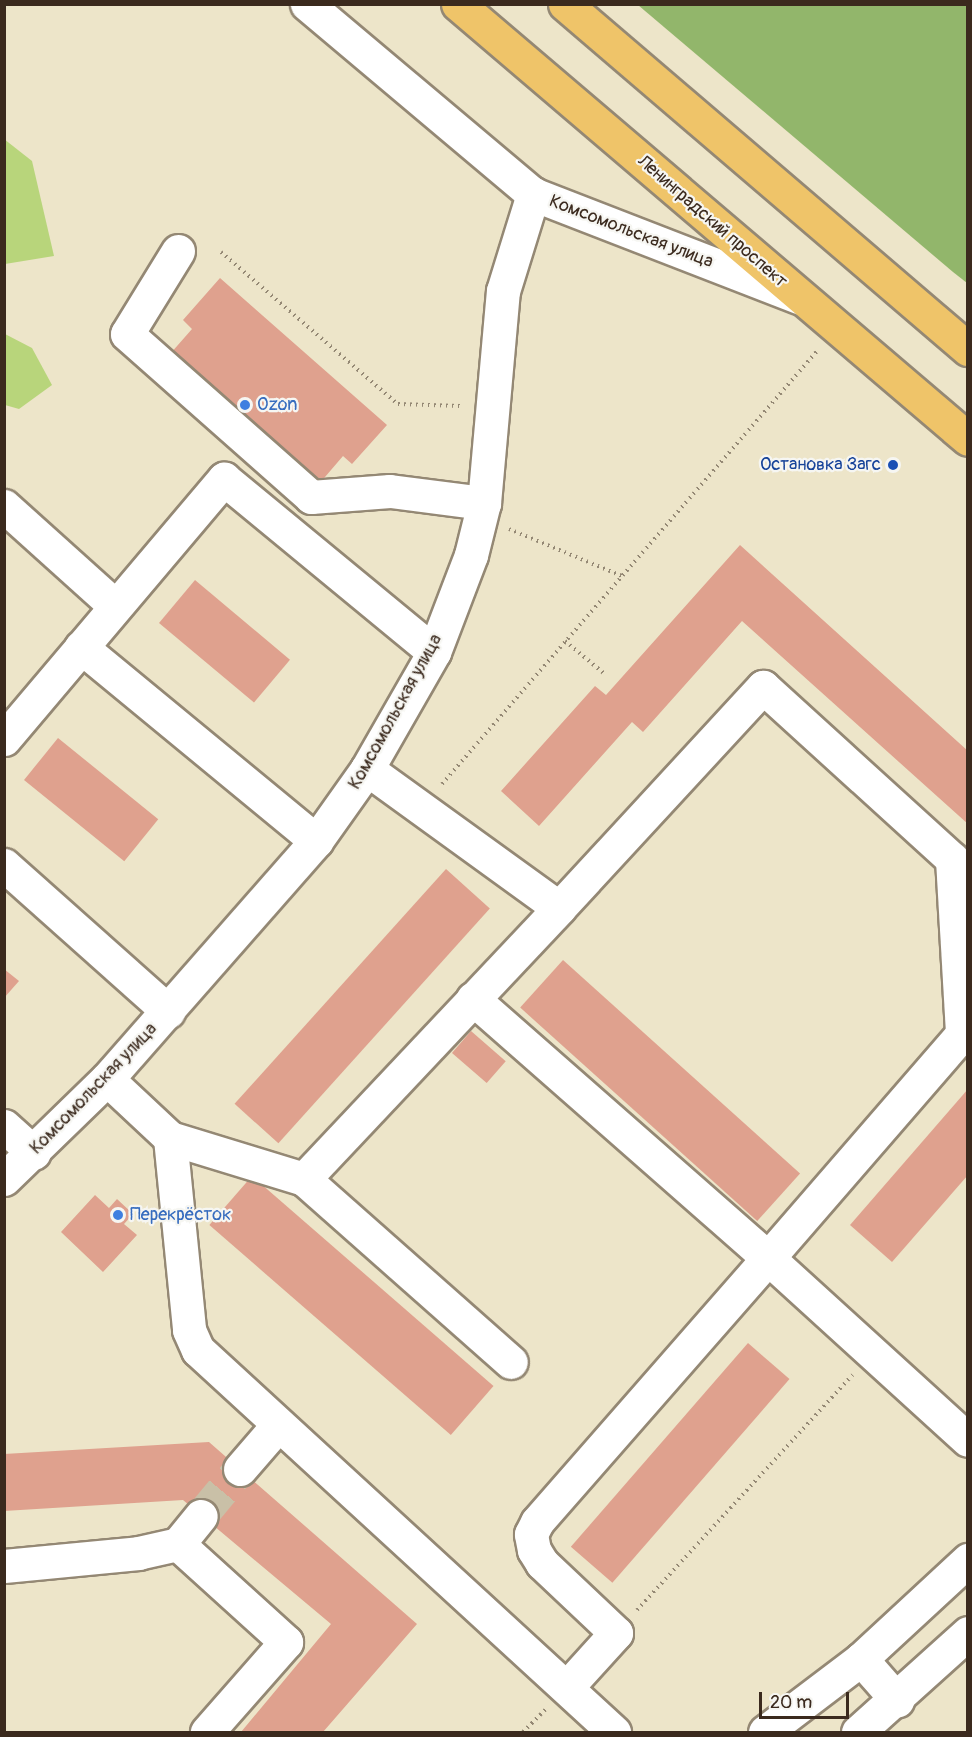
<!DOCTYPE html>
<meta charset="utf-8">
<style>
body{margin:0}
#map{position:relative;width:972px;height:1737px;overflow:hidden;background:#ede5c9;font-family:Pangolin,sans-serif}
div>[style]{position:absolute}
.green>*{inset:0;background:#b8d57b}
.forest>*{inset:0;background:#92b66b}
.building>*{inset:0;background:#dfa18e;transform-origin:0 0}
.minor-tunnel>*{height:33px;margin-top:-16.5px;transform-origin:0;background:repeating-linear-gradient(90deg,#c9c0a7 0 33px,transparent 0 49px)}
.path>*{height:4px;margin-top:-2px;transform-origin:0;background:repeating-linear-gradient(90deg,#948874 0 1.5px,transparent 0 6px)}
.roads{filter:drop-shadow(2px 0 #948874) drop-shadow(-2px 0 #948874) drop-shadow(0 2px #948874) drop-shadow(0 -2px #948874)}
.minor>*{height:33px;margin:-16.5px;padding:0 16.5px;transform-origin:16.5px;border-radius:16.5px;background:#fff}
.major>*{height:33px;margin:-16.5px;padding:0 16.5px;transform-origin:16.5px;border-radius:16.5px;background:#efc469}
.dots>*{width:16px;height:16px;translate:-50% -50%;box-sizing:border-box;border:3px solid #f6f6f2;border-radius:50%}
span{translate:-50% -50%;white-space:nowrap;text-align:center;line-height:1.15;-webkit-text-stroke:4.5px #f6f6f2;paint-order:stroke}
.street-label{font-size:18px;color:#3b2a1e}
.shop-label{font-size:18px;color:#366cbe}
.left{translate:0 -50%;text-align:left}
.transit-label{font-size:18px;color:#164399}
.right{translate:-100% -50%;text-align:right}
.frame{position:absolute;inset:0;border:6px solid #3b2a1e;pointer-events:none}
.scale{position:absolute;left:759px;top:1692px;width:90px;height:27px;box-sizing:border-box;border:3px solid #3b2a1e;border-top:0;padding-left:8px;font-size:18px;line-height:21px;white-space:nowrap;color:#3b2a1e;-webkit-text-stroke:4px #f6f6f2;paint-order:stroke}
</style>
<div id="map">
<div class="green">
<i style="clip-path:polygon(4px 139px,32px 161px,54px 256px,5px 264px)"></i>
<i style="clip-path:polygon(5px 334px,32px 348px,52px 385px,19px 409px,5px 405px)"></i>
</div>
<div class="forest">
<i style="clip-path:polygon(638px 5px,967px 5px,967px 283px,953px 272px)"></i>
</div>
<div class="building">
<i style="clip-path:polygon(220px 278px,387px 425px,352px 464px,343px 456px,319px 484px,170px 354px,192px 329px,183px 320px)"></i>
<i style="clip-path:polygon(740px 545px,968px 751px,968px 824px,742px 621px,643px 732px,632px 722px,539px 826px,501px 791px,595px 686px,606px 695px)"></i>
<i style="left:195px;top:580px;width:124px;height:56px;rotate:40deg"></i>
<i style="left:58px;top:738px;width:129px;height:54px;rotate:39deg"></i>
<i style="left:446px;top:869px;width:59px;height:316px;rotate:42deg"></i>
<i style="left:563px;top:960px;width:319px;height:64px;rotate:42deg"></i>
<i style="clip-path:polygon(4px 969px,19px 981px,4px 998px)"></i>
<i style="left:471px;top:1031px;width:46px;height:29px;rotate:41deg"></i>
<i style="clip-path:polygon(968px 1089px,968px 1175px,892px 1262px,850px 1225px)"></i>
<i style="left:252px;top:1176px;width:320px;height:65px;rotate:41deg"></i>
<i style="clip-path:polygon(95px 1195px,109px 1208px,117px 1199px,133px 1214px,124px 1224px,137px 1235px,103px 1272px,61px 1232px)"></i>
<i style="left:748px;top:1343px;width:55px;height:270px;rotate:41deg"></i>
<i style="clip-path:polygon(209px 1442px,417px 1624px,323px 1732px,241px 1732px,331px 1624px,183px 1500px,4px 1511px,4px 1454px)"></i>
</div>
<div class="minor-tunnel">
<i style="left:201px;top:1516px;width:61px;rotate:-50.3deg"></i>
</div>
<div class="path">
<i style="left:221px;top:252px;width:233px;rotate:40.7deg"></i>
<i style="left:398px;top:404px;width:62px;rotate:1.8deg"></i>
<i style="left:509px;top:529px;width:122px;rotate:22.6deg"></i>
<i style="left:565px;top:641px;width:53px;rotate:39.7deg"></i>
<i style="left:442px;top:784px;width:574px;rotate:-49.1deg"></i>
<i style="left:637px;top:1610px;width:319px;rotate:-47.5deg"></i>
<i style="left:523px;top:1732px;width:33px;rotate:-45deg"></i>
</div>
<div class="roads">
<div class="minor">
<i style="left:307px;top:4px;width:295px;rotate:40.1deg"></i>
<i style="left:533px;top:194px;width:285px;rotate:21.2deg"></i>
<i style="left:178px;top:251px;width:97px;rotate:121.6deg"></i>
<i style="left:127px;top:334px;width:246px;rotate:41.5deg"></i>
<i style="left:311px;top:497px;width:79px;rotate:-4.3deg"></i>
<i style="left:390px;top:491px;width:95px;rotate:7.3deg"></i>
<i style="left:4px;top:506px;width:148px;rotate:42deg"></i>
<i style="left:81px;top:647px;width:305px;rotate:39.5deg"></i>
<i style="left:4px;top:739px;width:341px;rotate:-49.8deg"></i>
<i style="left:224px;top:479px;width:272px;rotate:39.5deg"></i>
<i style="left:367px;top:769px;width:237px;rotate:35.9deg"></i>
<i style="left:559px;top:908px;width:301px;rotate:-47.3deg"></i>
<i style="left:763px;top:687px;width:256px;rotate:42.3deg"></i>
<i style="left:952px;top:859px;width:175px;rotate:86.7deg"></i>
<i style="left:962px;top:1034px;width:296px;rotate:130.9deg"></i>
<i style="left:768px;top:1258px;width:393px;rotate:-138.7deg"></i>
<i style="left:4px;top:865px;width:220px;rotate:41.7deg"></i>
<i style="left:107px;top:1079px;width:86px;rotate:43.1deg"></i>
<i style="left:170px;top:1138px;width:140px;rotate:17deg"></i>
<i style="left:304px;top:1179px;width:372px;rotate:-46.7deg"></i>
<i style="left:4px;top:1126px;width:40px;rotate:42deg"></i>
<i style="left:170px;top:1138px;width:193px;rotate:84.3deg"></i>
<i style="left:189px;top:1330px;width:22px;rotate:66deg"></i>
<i style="left:198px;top:1350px;width:565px;rotate:42.56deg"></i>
<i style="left:4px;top:1179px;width:144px;rotate:-44.2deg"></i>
<i style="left:107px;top:1079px;width:317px;rotate:-48.7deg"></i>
<i style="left:316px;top:841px;width:88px;rotate:-54.7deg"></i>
<i style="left:367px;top:769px;width:135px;rotate:-60.2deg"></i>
<i style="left:434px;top:652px;width:104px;rotate:-69.1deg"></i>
<i style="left:471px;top:555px;width:54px;rotate:-76deg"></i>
<i style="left:484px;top:503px;width:213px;rotate:-84.9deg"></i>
<i style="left:503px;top:291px;width:102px;rotate:-72.8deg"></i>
<i style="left:304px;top:1179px;width:276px;rotate:41.5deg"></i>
<i style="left:240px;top:1469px;width:58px;rotate:-49.2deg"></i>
<i style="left:178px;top:1544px;width:36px;rotate:-51deg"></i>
<i style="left:4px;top:1566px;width:135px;rotate:-5.5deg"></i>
<i style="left:138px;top:1553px;width:41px;rotate:-12.7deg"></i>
<i style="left:178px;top:1544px;width:146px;rotate:42.2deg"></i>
<i style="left:286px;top:1642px;width:120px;rotate:131.3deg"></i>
<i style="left:861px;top:1659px;width:55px;rotate:48.7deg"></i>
<i style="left:567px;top:1687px;width:73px;rotate:-47.8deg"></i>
<i style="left:616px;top:1633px;width:102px;rotate:-136.6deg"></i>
<i style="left:542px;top:1563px;width:15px;rotate:-122deg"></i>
<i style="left:534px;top:1550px;width:16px;rotate:-101deg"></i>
<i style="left:531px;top:1534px;width:13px;rotate:-63deg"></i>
<i style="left:537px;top:1522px;width:351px;rotate:-48.8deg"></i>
<i style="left:768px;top:1258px;width:270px;rotate:42.3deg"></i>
<i style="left:765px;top:1732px;width:121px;rotate:-37.2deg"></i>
<i style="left:861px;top:1659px;width:146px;rotate:-42.8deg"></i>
<i style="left:858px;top:1732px;width:148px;rotate:-42deg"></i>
</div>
<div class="major">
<i style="left:458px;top:4px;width:670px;rotate:40.46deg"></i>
<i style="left:565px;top:4px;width:531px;rotate:40.57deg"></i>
</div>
</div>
<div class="dots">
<i style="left:245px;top:405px;background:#3f7fe0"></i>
<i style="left:893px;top:465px;background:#1a4fb4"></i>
<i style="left:118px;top:1215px;background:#3f7fe0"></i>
</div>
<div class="street-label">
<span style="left:712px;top:222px;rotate:41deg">Ленинградский проспект</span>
<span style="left:631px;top:232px;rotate:21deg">Комсомольская улица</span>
<span style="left:396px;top:712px;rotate:-61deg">Комсомольская улица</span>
<span style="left:94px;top:1089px;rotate:-46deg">Комсомольская улица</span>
</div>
<div class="shop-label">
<span class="left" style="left:257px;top:405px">Ozon</span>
<span class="left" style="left:130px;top:1215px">Перекрёсток</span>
</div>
<div class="transit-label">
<span class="right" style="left:881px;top:465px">Остановка Загс</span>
</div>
<div class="frame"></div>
<div class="scale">20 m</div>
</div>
